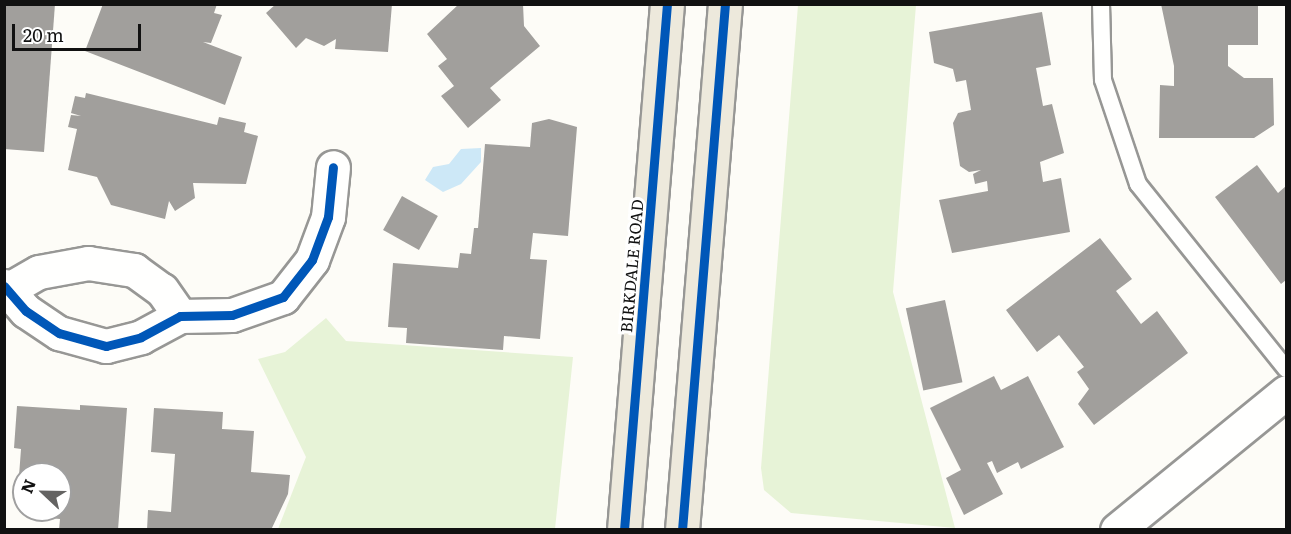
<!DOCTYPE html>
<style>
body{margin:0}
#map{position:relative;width:1291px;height:534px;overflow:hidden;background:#fdfcf7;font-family:Literata,serif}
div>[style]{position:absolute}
.green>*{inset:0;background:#e7f3d7}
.water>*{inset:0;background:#cde8f7}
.building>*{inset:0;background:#a19f9c;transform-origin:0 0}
.roads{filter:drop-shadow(2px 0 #979795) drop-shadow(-2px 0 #979795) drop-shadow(0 2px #979795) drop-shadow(0 -2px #979795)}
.service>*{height:16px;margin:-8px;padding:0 8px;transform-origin:8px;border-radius:8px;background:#fffffe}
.minor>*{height:33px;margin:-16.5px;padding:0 16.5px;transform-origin:16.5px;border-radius:16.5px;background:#fffffe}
.primary>*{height:33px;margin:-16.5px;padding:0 16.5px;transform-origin:16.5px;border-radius:16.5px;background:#ede9dc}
.cycleway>*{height:9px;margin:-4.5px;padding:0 4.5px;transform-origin:4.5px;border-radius:4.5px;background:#0057b8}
span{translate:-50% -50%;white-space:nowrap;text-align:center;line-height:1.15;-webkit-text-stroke:6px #fff;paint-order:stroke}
.street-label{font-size:16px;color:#111}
.frame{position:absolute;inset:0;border:6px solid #111;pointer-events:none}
.north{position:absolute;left:12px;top:462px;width:60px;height:60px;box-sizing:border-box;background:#fff;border:2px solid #a0a0a0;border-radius:50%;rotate:292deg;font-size:16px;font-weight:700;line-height:24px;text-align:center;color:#111}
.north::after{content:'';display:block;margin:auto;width:21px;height:27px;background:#646362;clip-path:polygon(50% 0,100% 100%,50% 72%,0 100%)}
.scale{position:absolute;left:12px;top:24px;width:129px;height:27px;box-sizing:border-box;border:3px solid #111;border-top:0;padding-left:8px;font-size:18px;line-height:21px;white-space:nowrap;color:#111;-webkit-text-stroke:4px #fff;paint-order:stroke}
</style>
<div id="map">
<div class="green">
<i style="clip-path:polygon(798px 5px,916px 5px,893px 292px,955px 528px,791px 513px,764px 490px,761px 468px)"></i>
<i style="clip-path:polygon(326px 318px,346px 341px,573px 357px,555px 529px,278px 529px,306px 457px,258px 359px,285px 352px)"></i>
</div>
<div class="water">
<i style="clip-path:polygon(481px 148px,481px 162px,461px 184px,443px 192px,425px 180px,433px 167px,449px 164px,461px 149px)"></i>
</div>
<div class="building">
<i style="clip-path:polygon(4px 4px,55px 4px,44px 152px,4px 149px)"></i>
<i style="clip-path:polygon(103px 4px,217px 4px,214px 13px,222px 15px,211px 43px,203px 42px,242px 57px,225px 105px,85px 51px)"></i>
<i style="clip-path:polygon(276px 4px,392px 4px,388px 52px,335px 49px,336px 39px,324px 46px,306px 38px,296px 48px,266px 13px)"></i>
<i style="clip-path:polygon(459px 4px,523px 4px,524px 26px,540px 46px,490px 88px,501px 100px,468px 128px,441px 96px,454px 86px,438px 66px,447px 59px,427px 34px)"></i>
<i style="clip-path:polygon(1161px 4px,1258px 4px,1258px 45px,1228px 45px,1228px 66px,1244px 78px,1273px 78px,1274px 125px,1254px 138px,1159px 138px,1160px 85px,1174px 86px,1174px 66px)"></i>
<i style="clip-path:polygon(1042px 12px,1051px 65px,1036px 68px,1043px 106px,1052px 104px,1064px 153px,1040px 162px,1043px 182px,1061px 178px,1070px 232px,952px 253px,939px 200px,988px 191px,987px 181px,975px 184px,973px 174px,981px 170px,969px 172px,960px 166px,953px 123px,958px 113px,971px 110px,966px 80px,956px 82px,953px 69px,934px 63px,929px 32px)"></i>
<i style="clip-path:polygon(86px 93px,217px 125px,219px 117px,246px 123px,244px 132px,258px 136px,246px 184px,193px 183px,195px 198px,175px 211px,169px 201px,165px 219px,111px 205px,97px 177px,68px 170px,77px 129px,68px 127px,71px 115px,81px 116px,71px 113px,75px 96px,85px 98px)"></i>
<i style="clip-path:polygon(549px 119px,577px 127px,568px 236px,533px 233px,530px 259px,547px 260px,540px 339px,504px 336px,503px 350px,406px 343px,407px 328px,388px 327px,393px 263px,458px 268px,460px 253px,471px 254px,474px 228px,478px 228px,485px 144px,530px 147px,532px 123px)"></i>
<i style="clip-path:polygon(1257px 165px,1278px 193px,1286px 186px,1286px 280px,1281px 284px,1215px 197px)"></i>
<i style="left:402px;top:196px;width:41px;height:39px;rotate:29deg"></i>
<i style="clip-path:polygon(1100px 238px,1132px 279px,1116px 291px,1141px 324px,1157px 311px,1188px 353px,1094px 425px,1078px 404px,1089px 389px,1077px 372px,1084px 367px,1059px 335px,1037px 352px,1006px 310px)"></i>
<i style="left:945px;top:300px;width:84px;height:40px;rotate:78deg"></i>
<i style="clip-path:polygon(994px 376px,1001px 390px,1028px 376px,1064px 447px,1021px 469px,1018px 462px,997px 473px,992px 461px,987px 463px,1003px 494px,964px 515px,946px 478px,961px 470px,930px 408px)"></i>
<i style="clip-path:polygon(80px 405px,127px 408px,118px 530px,59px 530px,60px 519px,36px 517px,36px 510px,60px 510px,60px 474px,19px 476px,21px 449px,14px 448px,17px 406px,80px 410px)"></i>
<i style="clip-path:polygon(154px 408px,223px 412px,222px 429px,254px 431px,251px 472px,290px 475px,288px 494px,271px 530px,147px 530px,148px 510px,171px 512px,175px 454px,151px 452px)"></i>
</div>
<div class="roads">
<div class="service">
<i style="left:1101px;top:4px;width:76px;rotate:88.5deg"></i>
<i style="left:1103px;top:80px;width:110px;rotate:71.4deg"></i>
<i style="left:1138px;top:184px;width:237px;rotate:51.3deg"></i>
</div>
<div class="minor">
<i style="left:4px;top:286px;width:33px;rotate:49deg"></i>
<i style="left:26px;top:311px;width:40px;rotate:34deg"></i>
<i style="left:59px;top:333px;width:49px;rotate:15.5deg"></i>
<i style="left:106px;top:346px;width:36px;rotate:-14deg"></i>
<i style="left:141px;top:337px;width:44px;rotate:-28.3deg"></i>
<i style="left:180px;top:316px;width:52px;rotate:-1.1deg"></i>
<i style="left:232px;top:315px;width:54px;rotate:-19.4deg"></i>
<i style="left:283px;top:297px;width:47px;rotate:-51.9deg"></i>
<i style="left:312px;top:260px;width:46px;rotate:-69.6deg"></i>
<i style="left:328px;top:217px;width:50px;rotate:-84.3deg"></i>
<i style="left:9px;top:289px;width:34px;rotate:-30deg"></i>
<i style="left:39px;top:272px;width:50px;rotate:-10.4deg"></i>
<i style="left:88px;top:263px;width:47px;rotate:8.7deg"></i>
<i style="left:134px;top:270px;width:34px;rotate:36deg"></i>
<i style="left:162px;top:290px;width:32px;rotate:55deg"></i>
<i style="left:1117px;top:530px;width:218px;rotate:-39.2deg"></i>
</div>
<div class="primary">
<i style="left:624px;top:530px;width:528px;rotate:-85.33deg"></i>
<i style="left:682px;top:530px;width:528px;rotate:-85.33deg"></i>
</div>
</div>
<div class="cycleway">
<i style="left:4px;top:286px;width:33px;rotate:49deg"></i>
<i style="left:26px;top:311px;width:40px;rotate:34deg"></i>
<i style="left:59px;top:333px;width:49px;rotate:15.5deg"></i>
<i style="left:106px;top:346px;width:36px;rotate:-14deg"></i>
<i style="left:141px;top:337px;width:44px;rotate:-28.3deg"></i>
<i style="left:180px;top:316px;width:52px;rotate:-1.1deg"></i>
<i style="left:232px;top:315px;width:54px;rotate:-19.4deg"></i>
<i style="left:283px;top:297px;width:47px;rotate:-51.9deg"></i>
<i style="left:312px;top:260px;width:46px;rotate:-69.6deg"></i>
<i style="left:328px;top:217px;width:50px;rotate:-84.3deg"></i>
<i style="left:624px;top:530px;width:528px;rotate:-85.33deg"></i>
<i style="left:682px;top:530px;width:528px;rotate:-85.33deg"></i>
</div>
<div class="street-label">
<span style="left:631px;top:266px;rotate:-85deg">BIRKDALE ROAD</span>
</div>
<div class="frame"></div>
<div class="north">N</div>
<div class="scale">20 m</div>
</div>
